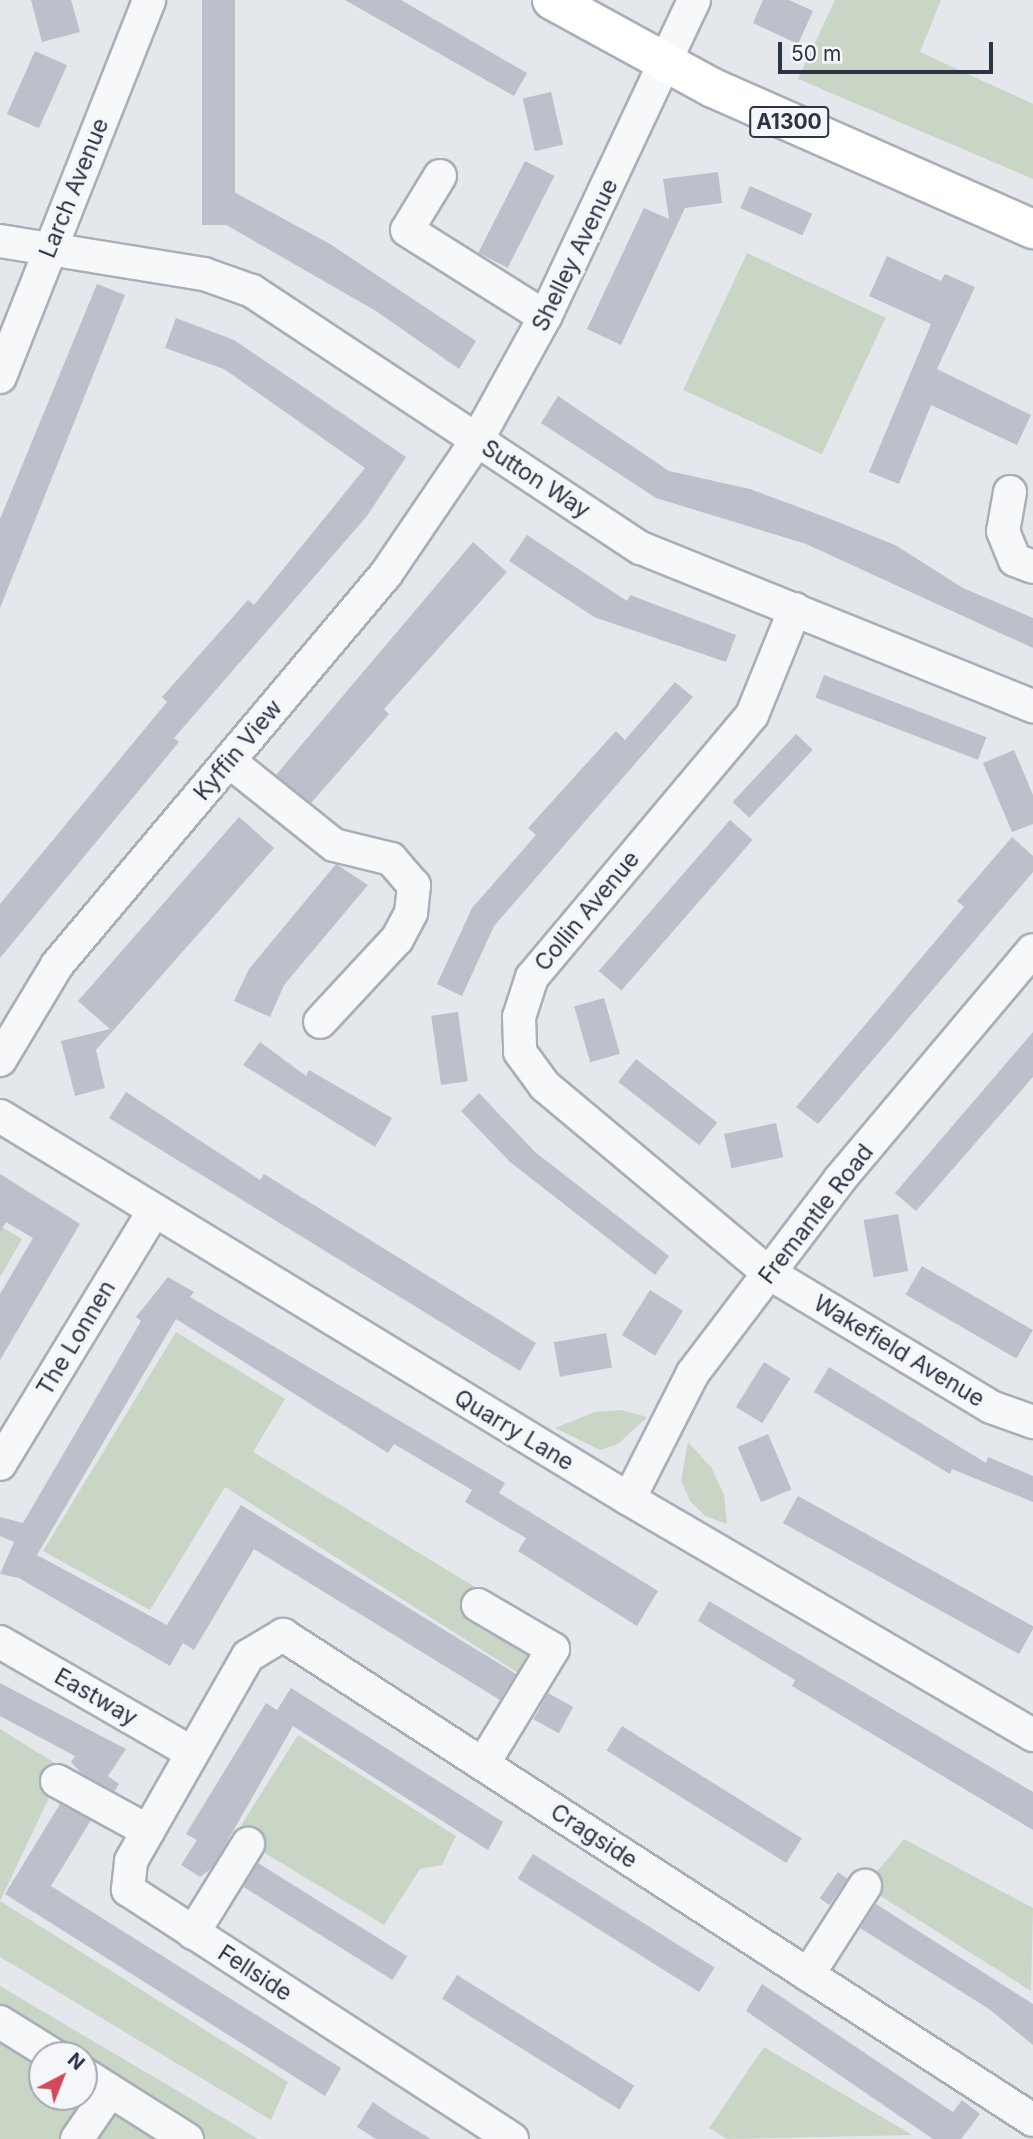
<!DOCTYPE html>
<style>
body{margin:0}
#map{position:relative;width:1033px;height:2139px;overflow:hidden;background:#e4e7ec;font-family:Inter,sans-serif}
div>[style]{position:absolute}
.green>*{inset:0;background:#c9d6c5;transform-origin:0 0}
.building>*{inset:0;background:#bbc0ca;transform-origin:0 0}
.roads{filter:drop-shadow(2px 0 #a9aeb7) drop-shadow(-2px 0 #a9aeb7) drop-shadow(0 2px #a9aeb7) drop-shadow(0 -2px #a9aeb7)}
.minor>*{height:32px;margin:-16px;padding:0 16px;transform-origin:16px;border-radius:16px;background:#f7f8fa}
.major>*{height:38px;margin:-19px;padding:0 19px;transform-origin:19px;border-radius:19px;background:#fff}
span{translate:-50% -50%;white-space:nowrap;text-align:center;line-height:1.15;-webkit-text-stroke:7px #f4f6f9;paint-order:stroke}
.shield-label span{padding:2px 5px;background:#f4f6f9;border:2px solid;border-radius:5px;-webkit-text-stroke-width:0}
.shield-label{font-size:21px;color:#2b3445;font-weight:700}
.street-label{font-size:23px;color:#2b3445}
.north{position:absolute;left:28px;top:2041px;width:70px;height:70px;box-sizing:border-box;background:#f4f6f9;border:2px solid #a4a8b1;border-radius:50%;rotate:42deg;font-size:19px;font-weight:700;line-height:28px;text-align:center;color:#2b3445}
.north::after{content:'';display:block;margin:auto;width:24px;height:32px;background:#d1495b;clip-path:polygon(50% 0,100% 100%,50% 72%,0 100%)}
.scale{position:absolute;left:778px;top:42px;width:215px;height:32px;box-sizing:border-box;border:4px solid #2b3445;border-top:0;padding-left:9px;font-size:21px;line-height:24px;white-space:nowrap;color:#2b3445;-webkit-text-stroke:5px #f4f6f9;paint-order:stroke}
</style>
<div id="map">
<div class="green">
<i style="clip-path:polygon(835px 0,941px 0,920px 52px,1033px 104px,1033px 179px,798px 79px)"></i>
<i style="left:747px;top:253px;width:153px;height:151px;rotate:25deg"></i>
<i style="clip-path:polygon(0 1226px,22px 1239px,0 1277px)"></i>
<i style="clip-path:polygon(176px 1332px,285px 1399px,253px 1452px,480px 1590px,535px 1664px,526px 1678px,225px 1487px,150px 1610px,43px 1551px)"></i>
<i style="clip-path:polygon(621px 1410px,647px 1417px,618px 1444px,600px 1450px,555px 1428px,595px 1412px)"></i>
<i style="clip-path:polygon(688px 1442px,711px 1467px,724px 1495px,727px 1524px,705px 1516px,690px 1501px,681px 1481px)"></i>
<i style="clip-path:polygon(0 1729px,63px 1768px,0 1901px,288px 2082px,271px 2120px,0 1957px)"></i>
<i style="clip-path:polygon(298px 1735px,456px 1836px,442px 1865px,420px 1869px,384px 1925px,235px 1835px)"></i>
<i style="clip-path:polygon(904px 1839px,1033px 1908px,1031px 1991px,865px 1886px)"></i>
<i style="clip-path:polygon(evenodd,0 1986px,242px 2129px,258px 2139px,0 2139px,0 1986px,42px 2055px,84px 2055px,84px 2097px,42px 2097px,42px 2055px)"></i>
<i style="clip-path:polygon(764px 2047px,912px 2135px,727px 2139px,709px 2128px)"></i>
</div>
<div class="building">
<i style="clip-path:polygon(31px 0,71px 0,80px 32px,42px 42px)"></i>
<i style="left:202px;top:0;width:33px;height:225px"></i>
<i style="clip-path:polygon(345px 0,401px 0,527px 73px,514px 96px)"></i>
<i style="clip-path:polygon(763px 0,789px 0,813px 11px,798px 44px,753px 23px)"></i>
<i style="left:35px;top:51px;width:35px;height:69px;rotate:24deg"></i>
<i style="left:551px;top:92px;width:54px;height:29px;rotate:77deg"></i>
<i style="left:525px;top:161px;width:33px;height:103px;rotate:27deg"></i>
<i style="clip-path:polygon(718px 172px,722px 203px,685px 208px,621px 345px,587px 329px,644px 208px,669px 219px,663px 179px)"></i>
<i style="clip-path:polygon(221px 185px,330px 244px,476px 341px,459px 369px,376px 311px,207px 214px)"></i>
<i style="left:750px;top:186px;width:68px;height:24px;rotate:24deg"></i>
<i style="clip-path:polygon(887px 256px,941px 281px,945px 274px,975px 287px,937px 369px,1031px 415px,1017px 445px,931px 405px,899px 484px,869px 472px,931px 324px,869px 296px)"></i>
<i style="clip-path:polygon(97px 284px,125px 295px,0 608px,0 519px)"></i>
<i style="clip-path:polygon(176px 318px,234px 340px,406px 457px,367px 516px,174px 738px,179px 742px,0 958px,0 904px,167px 702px,162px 697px,248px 600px,254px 605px,365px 468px,224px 369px,165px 348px)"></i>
<i style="clip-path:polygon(558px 396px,669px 471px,750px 489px,828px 518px,895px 545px,963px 588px,1033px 618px,1033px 648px,806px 544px,656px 498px,541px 423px)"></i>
<i style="clip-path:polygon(527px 535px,627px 601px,630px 595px,736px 635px,726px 662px,594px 617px,509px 561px)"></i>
<i style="clip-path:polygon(473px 542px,507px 572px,384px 709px,389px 714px,311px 803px,276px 775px)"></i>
<i style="left:824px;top:675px;width:174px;height:24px;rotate:21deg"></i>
<i style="clip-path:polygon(675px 682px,693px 697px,494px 926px,462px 996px,437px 984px,472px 908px,536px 835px,528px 828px,616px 731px,625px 740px)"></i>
<i style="left:796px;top:734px;width:23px;height:93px;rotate:43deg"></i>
<i style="clip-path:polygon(1014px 750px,1033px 795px,1033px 824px,1012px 832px,983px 763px)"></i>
<i style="clip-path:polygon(239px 817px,274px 848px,96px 1050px,105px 1088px,75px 1096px,61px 1041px,110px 1029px,78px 1001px)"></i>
<i style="left:730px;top:820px;width:30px;height:200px;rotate:41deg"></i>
<i style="clip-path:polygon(1012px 837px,1033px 856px,1033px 872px,818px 1124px,796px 1107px,964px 907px,957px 901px)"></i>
<i style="clip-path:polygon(336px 864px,368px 885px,284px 985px,270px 1017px,234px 1001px,249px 969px)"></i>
<i style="left:604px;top:998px;width:58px;height:31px;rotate:74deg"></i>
<i style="left:458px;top:1012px;width:70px;height:27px;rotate:82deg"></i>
<i style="clip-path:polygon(1033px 1032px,1033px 1077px,916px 1211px,895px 1193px)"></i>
<i style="clip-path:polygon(260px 1042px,306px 1076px,309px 1070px,392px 1118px,375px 1147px,243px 1065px)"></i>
<i style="left:636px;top:1059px;width:103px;height:29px;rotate:38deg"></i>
<i style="clip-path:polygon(126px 1092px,260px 1180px,264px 1174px,536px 1343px,520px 1371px,109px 1118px)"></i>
<i style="clip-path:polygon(479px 1093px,535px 1152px,669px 1256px,655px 1275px,510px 1162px,461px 1111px)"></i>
<i style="left:776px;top:1123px;width:35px;height:53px;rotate:78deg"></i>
<i style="clip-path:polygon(0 1174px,80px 1224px,0 1360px,0 1294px,33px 1238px,6px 1222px,0 1232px)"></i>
<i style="left:898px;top:1214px;width:58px;height:35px;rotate:80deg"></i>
<i style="left:922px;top:1266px;width:128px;height:33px;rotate:30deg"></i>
<i style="clip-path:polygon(168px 1277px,194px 1292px,190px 1297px,505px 1483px,499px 1493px,658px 1591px,637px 1626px,518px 1551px,526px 1538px,465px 1502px,472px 1490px,394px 1444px,388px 1453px,176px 1319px,37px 1555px,167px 1625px,241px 1505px,516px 1674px,500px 1700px,254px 1549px,194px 1650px,183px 1643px,170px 1666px,19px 1578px,0 1574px,14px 1542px,0 1536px,0 1517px,23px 1523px,141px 1321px,136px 1317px)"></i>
<i style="left:650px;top:1290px;width:39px;height:53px;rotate:32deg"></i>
<i style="left:606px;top:1333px;width:35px;height:53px;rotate:80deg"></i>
<i style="left:764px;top:1362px;width:31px;height:53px;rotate:32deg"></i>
<i style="clip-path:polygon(829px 1367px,986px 1463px,988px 1457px,1033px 1476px,1033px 1502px,952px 1469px,950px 1474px,814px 1392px)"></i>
<i style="left:768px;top:1434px;width:60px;height:33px;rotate:67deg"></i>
<i style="left:798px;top:1496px;width:270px;height:31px;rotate:29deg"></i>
<i style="clip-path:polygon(709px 1601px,1033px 1792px,1033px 1830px,792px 1686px,795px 1680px,698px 1621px)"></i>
<i style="clip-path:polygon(0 1683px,126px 1749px,108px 1776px,119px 1784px,114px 1792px,80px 1772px,71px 1762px,75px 1756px,0 1716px)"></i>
<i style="clip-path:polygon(291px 1688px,503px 1822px,488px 1850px,293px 1726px,212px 1868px,200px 1877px,181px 1865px,197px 1840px,186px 1834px,266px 1703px,277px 1710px)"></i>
<i style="left:548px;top:1693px;width:29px;height:30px;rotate:29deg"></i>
<i style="left:622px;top:1726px;width:212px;height:29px;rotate:32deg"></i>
<i style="clip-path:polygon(60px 1804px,91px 1820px,51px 1886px,341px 2068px,325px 2096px,5px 1894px)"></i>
<i style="left:533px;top:1854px;width:214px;height:29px;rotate:32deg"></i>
<i style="left:258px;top:1863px;width:176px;height:28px;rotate:32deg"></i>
<i style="left:838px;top:1872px;width:12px;height:32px;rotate:35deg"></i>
<i style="clip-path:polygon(876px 1904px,1033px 2004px,1033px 2045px,989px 2009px,860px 1928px)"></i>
<i style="left:457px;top:1975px;width:209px;height:28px;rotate:32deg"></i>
<i style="clip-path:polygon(762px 1984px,953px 2112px,962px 2100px,980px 2114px,961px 2139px,933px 2139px,746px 2011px)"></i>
<i style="clip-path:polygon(373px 2102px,393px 2116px,431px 2139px,376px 2139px,357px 2127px)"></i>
</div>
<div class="roads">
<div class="minor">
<i style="left:440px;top:176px;width:63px;rotate:121.4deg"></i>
<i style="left:407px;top:230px;width:163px;rotate:32.2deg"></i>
<i style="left:0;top:241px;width:207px;rotate:9.2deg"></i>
<i style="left:204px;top:274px;width:51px;rotate:19.5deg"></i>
<i style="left:252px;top:291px;width:466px;rotate:33.5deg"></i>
<i style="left:641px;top:548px;width:423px;rotate:22deg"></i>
<i style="left:0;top:377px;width:405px;rotate:-68.4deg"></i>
<i style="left:1010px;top:492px;width:40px;rotate:100deg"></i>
<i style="left:1003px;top:531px;width:31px;rotate:68deg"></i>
<i style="left:1015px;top:560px;width:19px;rotate:21deg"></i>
<i style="left:795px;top:609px;width:114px;rotate:112.1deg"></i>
<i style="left:752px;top:715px;width:342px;rotate:130deg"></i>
<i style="left:532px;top:977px;width:42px;rotate:108deg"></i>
<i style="left:519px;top:1017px;width:35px;rotate:88deg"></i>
<i style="left:520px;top:1052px;width:42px;rotate:53.7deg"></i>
<i style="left:545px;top:1086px;width:292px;rotate:39.9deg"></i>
<i style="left:769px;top:1273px;width:259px;rotate:31.1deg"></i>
<i style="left:991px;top:1407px;width:45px;rotate:19.7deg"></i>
<i style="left:229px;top:761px;width:134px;rotate:38.7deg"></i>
<i style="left:334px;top:845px;width:59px;rotate:13.8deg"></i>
<i style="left:391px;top:859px;width:35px;rotate:49deg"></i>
<i style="left:414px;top:885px;width:28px;rotate:96deg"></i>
<i style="left:411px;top:913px;width:30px;rotate:118deg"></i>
<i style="left:397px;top:939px;width:113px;rotate:132.9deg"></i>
<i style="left:0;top:1060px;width:111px;rotate:-59deg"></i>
<i style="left:57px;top:965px;width:511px;rotate:-49.92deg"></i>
<i style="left:386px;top:574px;width:162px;rotate:-55.8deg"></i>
<i style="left:477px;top:440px;width:141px;rotate:-61.1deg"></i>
<i style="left:545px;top:317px;width:350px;rotate:-64.8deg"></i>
<i style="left:0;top:1116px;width:736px;rotate:31.34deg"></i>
<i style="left:629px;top:1499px;width:468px;rotate:30.3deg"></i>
<i style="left:0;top:1464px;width:295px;rotate:-58.7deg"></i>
<i style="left:629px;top:1499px;width:141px;rotate:-63.1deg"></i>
<i style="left:693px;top:1373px;width:243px;rotate:-52.8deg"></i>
<i style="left:840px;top:1179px;width:299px;rotate:-49.9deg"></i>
<i style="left:478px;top:1605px;width:87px;rotate:30.4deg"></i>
<i style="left:553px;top:1649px;width:135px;rotate:121.3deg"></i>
<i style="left:0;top:1642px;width:222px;rotate:30deg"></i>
<i style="left:57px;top:1781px;width:104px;rotate:28.8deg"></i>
<i style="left:193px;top:1933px;width:105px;rotate:-58.3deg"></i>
<i style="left:808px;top:1975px;width:106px;rotate:-57.4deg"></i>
<i style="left:0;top:2022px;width:62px;rotate:31.9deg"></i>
<i style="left:84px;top:2074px;width:122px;rotate:32.3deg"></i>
<i style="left:77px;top:2139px;width:58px;rotate:-55.5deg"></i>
<i style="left:512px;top:2139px;width:458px;rotate:-147deg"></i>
<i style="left:128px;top:1890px;width:29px;rotate:-84deg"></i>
<i style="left:131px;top:1861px;width:236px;rotate:-60.3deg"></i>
<i style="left:248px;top:1656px;width:41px;rotate:-31deg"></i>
<i style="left:283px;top:1635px;width:893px;rotate:32.89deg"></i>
</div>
<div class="major">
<i style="left:552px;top:0;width:183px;rotate:28.7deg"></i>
<i style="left:713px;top:88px;width:350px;rotate:23.8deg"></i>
</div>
</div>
<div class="shield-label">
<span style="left:789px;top:122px">A1300</span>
</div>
<div class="street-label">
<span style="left:74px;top:188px;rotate:-68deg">Larch Avenue</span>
<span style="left:575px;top:255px;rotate:-64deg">Shelley Avenue</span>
<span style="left:536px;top:479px;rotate:33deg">Sutton Way</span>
<span style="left:238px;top:750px;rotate:-50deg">Kyffin View</span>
<span style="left:587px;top:911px;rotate:-50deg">Collin Avenue</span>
<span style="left:816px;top:1214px;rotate:-52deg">Fremantle Road</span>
<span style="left:76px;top:1338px;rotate:-59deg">The Lonnen</span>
<span style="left:899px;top:1351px;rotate:31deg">Wakefield Avenue</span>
<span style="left:514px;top:1430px;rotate:31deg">Quarry Lane</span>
<span style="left:96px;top:1697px;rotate:30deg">Eastway</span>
<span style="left:594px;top:1836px;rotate:33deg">Cragside</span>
<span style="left:255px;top:1973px;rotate:33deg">Fellside</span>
</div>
<div class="north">N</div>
<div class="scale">50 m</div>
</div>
